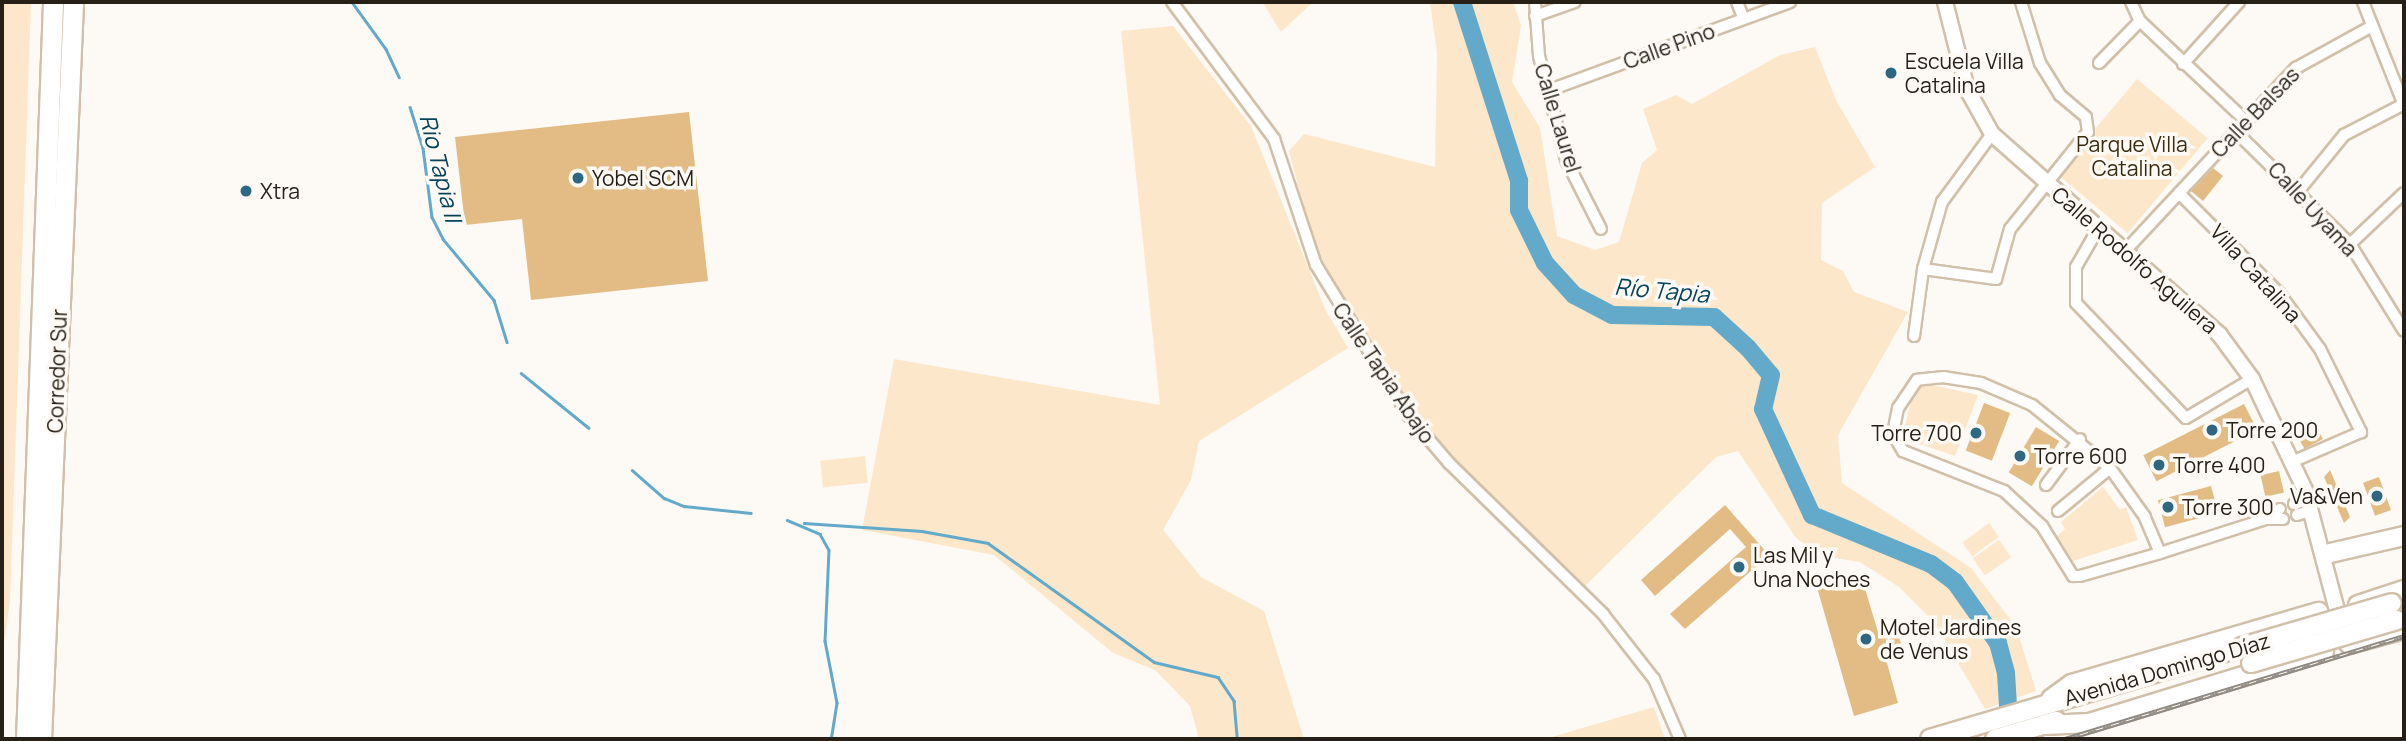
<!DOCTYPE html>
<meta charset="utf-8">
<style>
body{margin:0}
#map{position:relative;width:2406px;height:741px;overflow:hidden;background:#fdfaf5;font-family:Manrope,sans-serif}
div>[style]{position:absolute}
.green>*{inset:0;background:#fce7ca;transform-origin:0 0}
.stream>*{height:2.5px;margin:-1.25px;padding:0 1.25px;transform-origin:1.25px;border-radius:1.25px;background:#63a9ca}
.river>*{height:18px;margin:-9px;padding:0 9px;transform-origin:9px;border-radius:9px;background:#63a9ca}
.building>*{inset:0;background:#e2bc84;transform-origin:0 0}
.roads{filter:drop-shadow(2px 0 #d1c0a9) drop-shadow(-2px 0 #d1c0a9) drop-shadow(0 2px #d1c0a9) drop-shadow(0 -2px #d1c0a9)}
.minor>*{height:10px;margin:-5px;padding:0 5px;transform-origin:5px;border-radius:5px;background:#fff}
.tertiary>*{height:14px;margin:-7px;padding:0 7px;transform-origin:7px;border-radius:7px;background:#fff}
.primary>*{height:18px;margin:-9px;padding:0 9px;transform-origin:9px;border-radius:9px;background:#fff}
.motorway>*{height:19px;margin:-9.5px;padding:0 9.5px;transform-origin:9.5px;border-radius:9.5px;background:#fff}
.rail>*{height:5px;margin-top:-2.5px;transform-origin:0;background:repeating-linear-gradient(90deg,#fdfaf5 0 8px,#8e8a83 0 16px);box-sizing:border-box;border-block:2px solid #8e8a83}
.bridges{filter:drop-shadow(2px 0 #d1c0a9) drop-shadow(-2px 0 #d1c0a9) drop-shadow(0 2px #d1c0a9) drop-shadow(0 -2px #d1c0a9)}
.primary-bridge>*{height:18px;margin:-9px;padding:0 9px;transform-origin:9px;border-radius:9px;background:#fff}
.dots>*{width:19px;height:19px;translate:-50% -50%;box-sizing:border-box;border:4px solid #fdfaf5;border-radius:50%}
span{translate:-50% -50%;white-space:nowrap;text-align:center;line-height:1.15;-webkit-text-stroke:7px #fdfaf5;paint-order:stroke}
.street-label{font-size:21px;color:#262017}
.poi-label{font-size:21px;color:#262017}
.left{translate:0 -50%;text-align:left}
.right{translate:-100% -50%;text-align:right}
.park-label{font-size:21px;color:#3a2a10}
.water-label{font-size:23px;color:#04435a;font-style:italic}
.frame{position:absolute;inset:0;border:4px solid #262017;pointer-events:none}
</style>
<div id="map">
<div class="green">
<i style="clip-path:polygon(2px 2px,31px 2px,10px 601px,2px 658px)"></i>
<i style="clip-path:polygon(1262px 2px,1313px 2px,1281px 32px)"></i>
<i style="clip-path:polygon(1430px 2px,1513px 2px,1521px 25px,1512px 82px,1540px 128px,1557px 236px,1595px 250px,1619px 242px,1642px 163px,1657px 150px,1643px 109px,1676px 95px,1692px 104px,1780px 55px,1815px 47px,1836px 100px,1875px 167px,1822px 203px,1821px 260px,1843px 271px,1854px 292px,1908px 312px,1838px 435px,1842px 483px,1971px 568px,2016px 627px,2036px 691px,1985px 709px,1934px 622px,1899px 587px,1860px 562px,1822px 556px,1796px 538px,1738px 451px,1716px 457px,1585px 586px,1450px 456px,1416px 414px,1334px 282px,1312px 240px,1289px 151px,1304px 134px,1435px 167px,1437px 53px)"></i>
<i style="clip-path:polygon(1173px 26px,1251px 126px,1325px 309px,1348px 348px,1199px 441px,1191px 480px,1163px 530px,1201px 577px,1264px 611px,1304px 739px,1199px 739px,1190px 706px,1155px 670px,1113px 653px,994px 555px,862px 530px,894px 359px,1160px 405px,1121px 31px)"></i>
<i style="left:2137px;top:79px;width:92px;height:124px;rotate:40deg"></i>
<i style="clip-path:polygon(1924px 383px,1978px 395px,1955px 456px,1902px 438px,1912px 397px)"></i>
<i style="left:865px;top:456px;width:27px;height:45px;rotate:84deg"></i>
<i style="clip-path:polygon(2103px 487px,2120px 510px,2126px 507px,2138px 540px,2073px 561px,2057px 536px,2065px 529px,2061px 522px)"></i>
<i style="left:1989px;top:523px;width:17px;height:33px;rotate:54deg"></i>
<i style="left:1999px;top:540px;width:21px;height:32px;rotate:55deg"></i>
<i style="clip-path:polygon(1654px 707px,1665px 739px,1545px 739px)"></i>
</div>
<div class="stream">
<i style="left:352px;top:2px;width:58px;rotate:54.1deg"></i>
<i style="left:386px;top:49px;width:31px;rotate:65deg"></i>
<i style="left:410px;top:107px;width:43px;rotate:72.4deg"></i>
<i style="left:423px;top:148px;width:70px;rotate:82.6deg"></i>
<i style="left:432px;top:217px;width:25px;rotate:63deg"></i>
<i style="left:443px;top:239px;width:80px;rotate:50.1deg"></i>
<i style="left:494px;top:300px;width:44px;rotate:72.8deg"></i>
<i style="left:521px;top:373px;width:87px;rotate:39deg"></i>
<i style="left:632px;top:470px;width:43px;rotate:41.2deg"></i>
<i style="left:664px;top:498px;width:22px;rotate:22deg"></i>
<i style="left:684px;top:506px;width:67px;rotate:6deg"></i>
<i style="left:787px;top:520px;width:36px;rotate:23deg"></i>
<i style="left:820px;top:534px;width:18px;rotate:61deg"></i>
<i style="left:829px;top:550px;width:91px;rotate:92.5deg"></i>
<i style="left:825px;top:641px;width:63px;rotate:79deg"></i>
<i style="left:837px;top:703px;width:36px;rotate:99deg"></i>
<i style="left:804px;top:523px;width:118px;rotate:3.9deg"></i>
<i style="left:922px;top:531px;width:67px;rotate:10.3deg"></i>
<i style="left:988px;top:543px;width:204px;rotate:35.6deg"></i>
<i style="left:1154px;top:662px;width:66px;rotate:13.2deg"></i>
<i style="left:1218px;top:677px;width:29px;rotate:56deg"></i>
<i style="left:1234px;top:701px;width:38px;rotate:85deg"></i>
</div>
<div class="river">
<i style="left:1462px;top:2px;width:188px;rotate:72.3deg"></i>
<i style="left:1519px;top:181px;width:29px;rotate:90deg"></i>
<i style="left:1519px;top:210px;width:59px;rotate:63.9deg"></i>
<i style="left:1545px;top:263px;width:43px;rotate:47.8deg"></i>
<i style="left:1574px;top:295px;width:43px;rotate:27.8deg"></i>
<i style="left:1612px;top:315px;width:102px;rotate:1.1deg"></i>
<i style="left:1714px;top:317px;width:46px;rotate:42.4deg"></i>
<i style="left:1748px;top:348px;width:35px;rotate:50deg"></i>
<i style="left:1771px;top:375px;width:35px;rotate:103deg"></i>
<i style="left:1763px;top:409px;width:117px;rotate:65.2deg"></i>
<i style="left:1812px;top:515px;width:129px;rotate:22.4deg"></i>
<i style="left:1931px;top:564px;width:30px;rotate:37deg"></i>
<i style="left:1955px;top:582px;width:75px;rotate:54.8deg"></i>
<i style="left:1998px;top:643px;width:31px;rotate:75deg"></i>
<i style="left:2006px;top:673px;width:66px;rotate:86.5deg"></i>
</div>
<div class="building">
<i style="clip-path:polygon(689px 112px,708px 281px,531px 300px,522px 219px,465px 225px,455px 137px)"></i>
<i style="clip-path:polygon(2213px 168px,2223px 176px,2203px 201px,2191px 191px)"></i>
<i style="left:1984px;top:403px;width:28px;height:51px;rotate:21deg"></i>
<i style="left:2244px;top:404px;width:29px;height:113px;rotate:63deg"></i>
<i style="left:2315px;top:424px;width:17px;height:21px;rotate:62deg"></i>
<i style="left:2036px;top:427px;width:27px;height:53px;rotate:31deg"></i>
<i style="clip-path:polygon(2330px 470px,2350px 517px,2344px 523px,2324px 477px)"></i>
<i style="left:2279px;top:471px;width:22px;height:19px;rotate:77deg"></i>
<i style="left:2379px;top:477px;width:35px;height:17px;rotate:70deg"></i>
<i style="left:2211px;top:486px;width:28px;height:55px;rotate:75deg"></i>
<i style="clip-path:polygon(1725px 505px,1769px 555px,1685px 629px,1670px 614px,1746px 547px,1730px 529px,1655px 596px,1641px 580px)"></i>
<i style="clip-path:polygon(1840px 577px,1843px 587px,1863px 582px,1878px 632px,1896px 627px,1902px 647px,1884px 652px,1898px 703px,1854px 716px,1816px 584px)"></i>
</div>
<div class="roads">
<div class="minor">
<i style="left:1172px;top:2px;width:171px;rotate:53.3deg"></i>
<i style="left:1274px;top:139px;width:133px;rotate:71.6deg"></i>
<i style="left:1316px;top:265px;width:177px;rotate:58.4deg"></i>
<i style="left:1409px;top:416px;width:62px;rotate:49.6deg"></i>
<i style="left:1449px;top:463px;width:216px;rotate:44.4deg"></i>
<i style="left:1603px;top:614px;width:83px;rotate:51.9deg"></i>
<i style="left:1654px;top:679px;width:65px;rotate:66.6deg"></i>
<i style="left:1535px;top:2px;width:54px;rotate:85.8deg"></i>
<i style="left:1539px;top:56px;width:107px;rotate:75.4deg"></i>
<i style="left:1566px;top:160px;width:77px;rotate:63.1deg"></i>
<i style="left:1737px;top:2px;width:18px;rotate:68deg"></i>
<i style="left:2131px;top:2px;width:21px;rotate:65deg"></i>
<i style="left:2140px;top:21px;width:143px;rotate:43.3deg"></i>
<i style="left:2363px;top:2px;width:111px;rotate:68.3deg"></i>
<i style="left:1535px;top:16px;width:42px;rotate:-19.3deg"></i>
<i style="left:2099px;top:63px;width:59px;rotate:-45.7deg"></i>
<i style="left:2183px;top:64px;width:84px;rotate:-47.9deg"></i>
<i style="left:1547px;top:91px;width:259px;rotate:-20.1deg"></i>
<i style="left:2234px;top:130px;width:163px;rotate:44.5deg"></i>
<i style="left:2350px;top:244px;width:102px;rotate:58.2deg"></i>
<i style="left:2300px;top:189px;width:70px;rotate:-50.8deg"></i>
<i style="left:2344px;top:135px;width:68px;rotate:-27.3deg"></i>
<i style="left:2179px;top:193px;width:141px;rotate:45deg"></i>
<i style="left:2279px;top:293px;width:69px;rotate:53.8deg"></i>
<i style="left:2320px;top:349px;width:93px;rotate:63.7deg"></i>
<i style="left:2361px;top:432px;width:73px;rotate:156.6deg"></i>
<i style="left:2099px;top:227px;width:46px;rotate:119.9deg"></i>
<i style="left:2076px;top:267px;width:36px;rotate:90deg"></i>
<i style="left:2076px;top:303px;width:159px;rotate:46.3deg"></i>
<i style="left:2186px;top:418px;width:77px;rotate:-30.6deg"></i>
<i style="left:2350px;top:244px;width:74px;rotate:-43.4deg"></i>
<i style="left:2126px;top:250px;width:249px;rotate:-47deg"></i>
<i style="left:2296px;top:68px;width:87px;rotate:-28.9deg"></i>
<i style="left:1923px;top:269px;width:74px;rotate:7.8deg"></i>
<i style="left:1996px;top:279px;width:52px;rotate:-74.4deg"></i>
<i style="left:2010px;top:229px;width:124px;rotate:-51.2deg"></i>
<i style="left:2088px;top:132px;width:15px;rotate:-98deg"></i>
<i style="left:2086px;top:117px;width:34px;rotate:-140deg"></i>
<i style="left:2060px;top:95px;width:38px;rotate:-122deg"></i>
<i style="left:2040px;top:63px;width:64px;rotate:-107.3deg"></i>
<i style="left:1914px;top:336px;width:68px;rotate:-82.3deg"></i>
<i style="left:1923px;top:269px;width:70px;rotate:-74.2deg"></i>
<i style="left:1942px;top:202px;width:84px;rotate:-53.7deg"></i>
<i style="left:2046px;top:485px;width:57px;rotate:-53.5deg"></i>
<i style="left:2294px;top:504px;width:15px;rotate:-20deg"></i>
<i style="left:2058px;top:511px;width:67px;rotate:-39.6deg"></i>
<i style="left:2297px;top:515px;width:16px;rotate:-18deg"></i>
<i style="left:2266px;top:519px;width:17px;rotate:-36deg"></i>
<i style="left:2160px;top:553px;width:39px;rotate:-113deg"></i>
<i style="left:2145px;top:517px;width:60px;rotate:-125.5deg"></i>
<i style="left:2110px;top:468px;width:100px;rotate:-141.1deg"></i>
<i style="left:2032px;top:405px;width:56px;rotate:-156.7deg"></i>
<i style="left:1981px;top:383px;width:37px;rotate:-171deg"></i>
<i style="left:1944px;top:377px;width:27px;rotate:174deg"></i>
<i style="left:1917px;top:380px;width:34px;rotate:124deg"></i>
<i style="left:1898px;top:408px;width:26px;rotate:101deg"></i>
<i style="left:1893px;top:434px;width:20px;rotate:60deg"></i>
<i style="left:1903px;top:451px;width:109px;rotate:21.6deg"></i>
<i style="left:2004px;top:491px;width:52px;rotate:42.6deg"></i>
<i style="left:2042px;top:526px;width:59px;rotate:58.2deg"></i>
<i style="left:2073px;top:576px;width:7px"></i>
<i style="left:2080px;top:576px;width:83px;rotate:-16deg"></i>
<i style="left:2160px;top:553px;width:111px;rotate:-17.8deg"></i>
<i style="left:2266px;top:519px;width:17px"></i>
</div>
<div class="tertiary">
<i style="left:1945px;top:2px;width:90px;rotate:75.8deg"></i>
<i style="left:1967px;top:89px;width:51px;rotate:60.9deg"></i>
<i style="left:1992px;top:134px;width:303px;rotate:41.4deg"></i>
<i style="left:2219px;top:334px;width:56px;rotate:53.7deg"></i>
<i style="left:2252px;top:379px;width:123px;rotate:64.5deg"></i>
<i style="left:2305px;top:490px;width:124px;rotate:75.1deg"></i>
</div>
<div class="primary">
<i style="left:2326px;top:554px;width:80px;rotate:-13deg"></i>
<i style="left:2358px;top:605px;width:48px;rotate:-18.1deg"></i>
<i style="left:2349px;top:644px;width:57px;rotate:-15.3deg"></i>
<i style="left:2051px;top:699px;width:26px;rotate:-36deg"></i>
<i style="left:2072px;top:684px;width:257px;rotate:-16.3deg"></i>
<i style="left:2045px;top:725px;width:44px;rotate:-2.6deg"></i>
<i style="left:2089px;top:723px;width:246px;rotate:-17deg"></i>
<i style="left:1930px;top:739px;width:325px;rotate:-16.4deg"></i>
<i style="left:1995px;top:739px;width:64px;rotate:-16.4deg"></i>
</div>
<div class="motorway">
<i style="left:26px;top:739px;width:737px;rotate:-87.9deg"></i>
<i style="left:41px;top:739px;width:738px;rotate:-87.51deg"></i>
</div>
</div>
<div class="rail">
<i style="left:2065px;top:739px;width:354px;rotate:-16.9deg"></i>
</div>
<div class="bridges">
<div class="primary-bridge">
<i style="left:2242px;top:647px;width:156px;rotate:-16.3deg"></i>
<i style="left:2251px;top:663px;width:152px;rotate:-16.4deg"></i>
</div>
</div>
<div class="dots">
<i style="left:1891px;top:73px;background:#2e6781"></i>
<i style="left:578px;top:178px;background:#2e6781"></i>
<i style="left:246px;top:191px;background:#2e6781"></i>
<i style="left:2212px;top:430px;background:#2e6781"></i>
<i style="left:1976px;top:433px;background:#2e6781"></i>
<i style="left:2020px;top:456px;background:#2e6781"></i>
<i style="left:2159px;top:465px;background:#2e6781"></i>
<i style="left:2377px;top:496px;background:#2e6781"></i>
<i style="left:2168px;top:507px;background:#2e6781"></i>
<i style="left:1739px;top:567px;background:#2e6781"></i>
<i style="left:1866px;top:639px;background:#2e6781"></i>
</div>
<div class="street-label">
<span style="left:1669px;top:46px;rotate:-20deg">Calle Pino</span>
<span style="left:2255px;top:112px;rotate:-46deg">Calle Balsas</span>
<span style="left:1558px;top:118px;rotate:73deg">Calle Laurel</span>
<span style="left:2313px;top:209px;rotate:47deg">Calle Uyama</span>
<span style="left:2135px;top:260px;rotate:41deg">Calle Rodolfo Aguilera</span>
<span style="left:2256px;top:273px;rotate:48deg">Villa Catalina</span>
<span style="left:57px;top:371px;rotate:-88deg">Corredor Sur</span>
<span style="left:1384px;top:373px;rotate:56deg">Calle Tapia Abajo</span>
<span style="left:2167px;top:669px;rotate:-16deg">Avenida Domingo Díaz</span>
</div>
<div class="poi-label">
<span class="left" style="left:1905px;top:73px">Escuela Villa<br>Catalina</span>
<span class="left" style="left:592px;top:178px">Yobel SCM</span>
<span class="left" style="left:260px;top:191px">Xtra</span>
<span class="left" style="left:2226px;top:430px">Torre 200</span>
<span class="right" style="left:1962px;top:433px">Torre 700</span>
<span class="left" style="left:2034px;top:456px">Torre 600</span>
<span class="left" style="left:2173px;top:465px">Torre 400</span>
<span class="right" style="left:2363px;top:496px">Va&amp;Ven</span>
<span class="left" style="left:2182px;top:507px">Torre 300</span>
<span class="left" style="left:1753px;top:567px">Las Mil y<br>Una Noches</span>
<span class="left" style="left:1880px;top:639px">Motel Jardines<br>de Venus</span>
</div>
<div class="park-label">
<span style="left:2132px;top:156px">Parque Villa<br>Catalina</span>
</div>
<div class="water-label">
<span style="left:441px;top:168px;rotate:76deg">Rio Tapia II</span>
<span style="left:1662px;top:290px;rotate:5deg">Río Tapia</span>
</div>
<div class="frame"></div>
</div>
